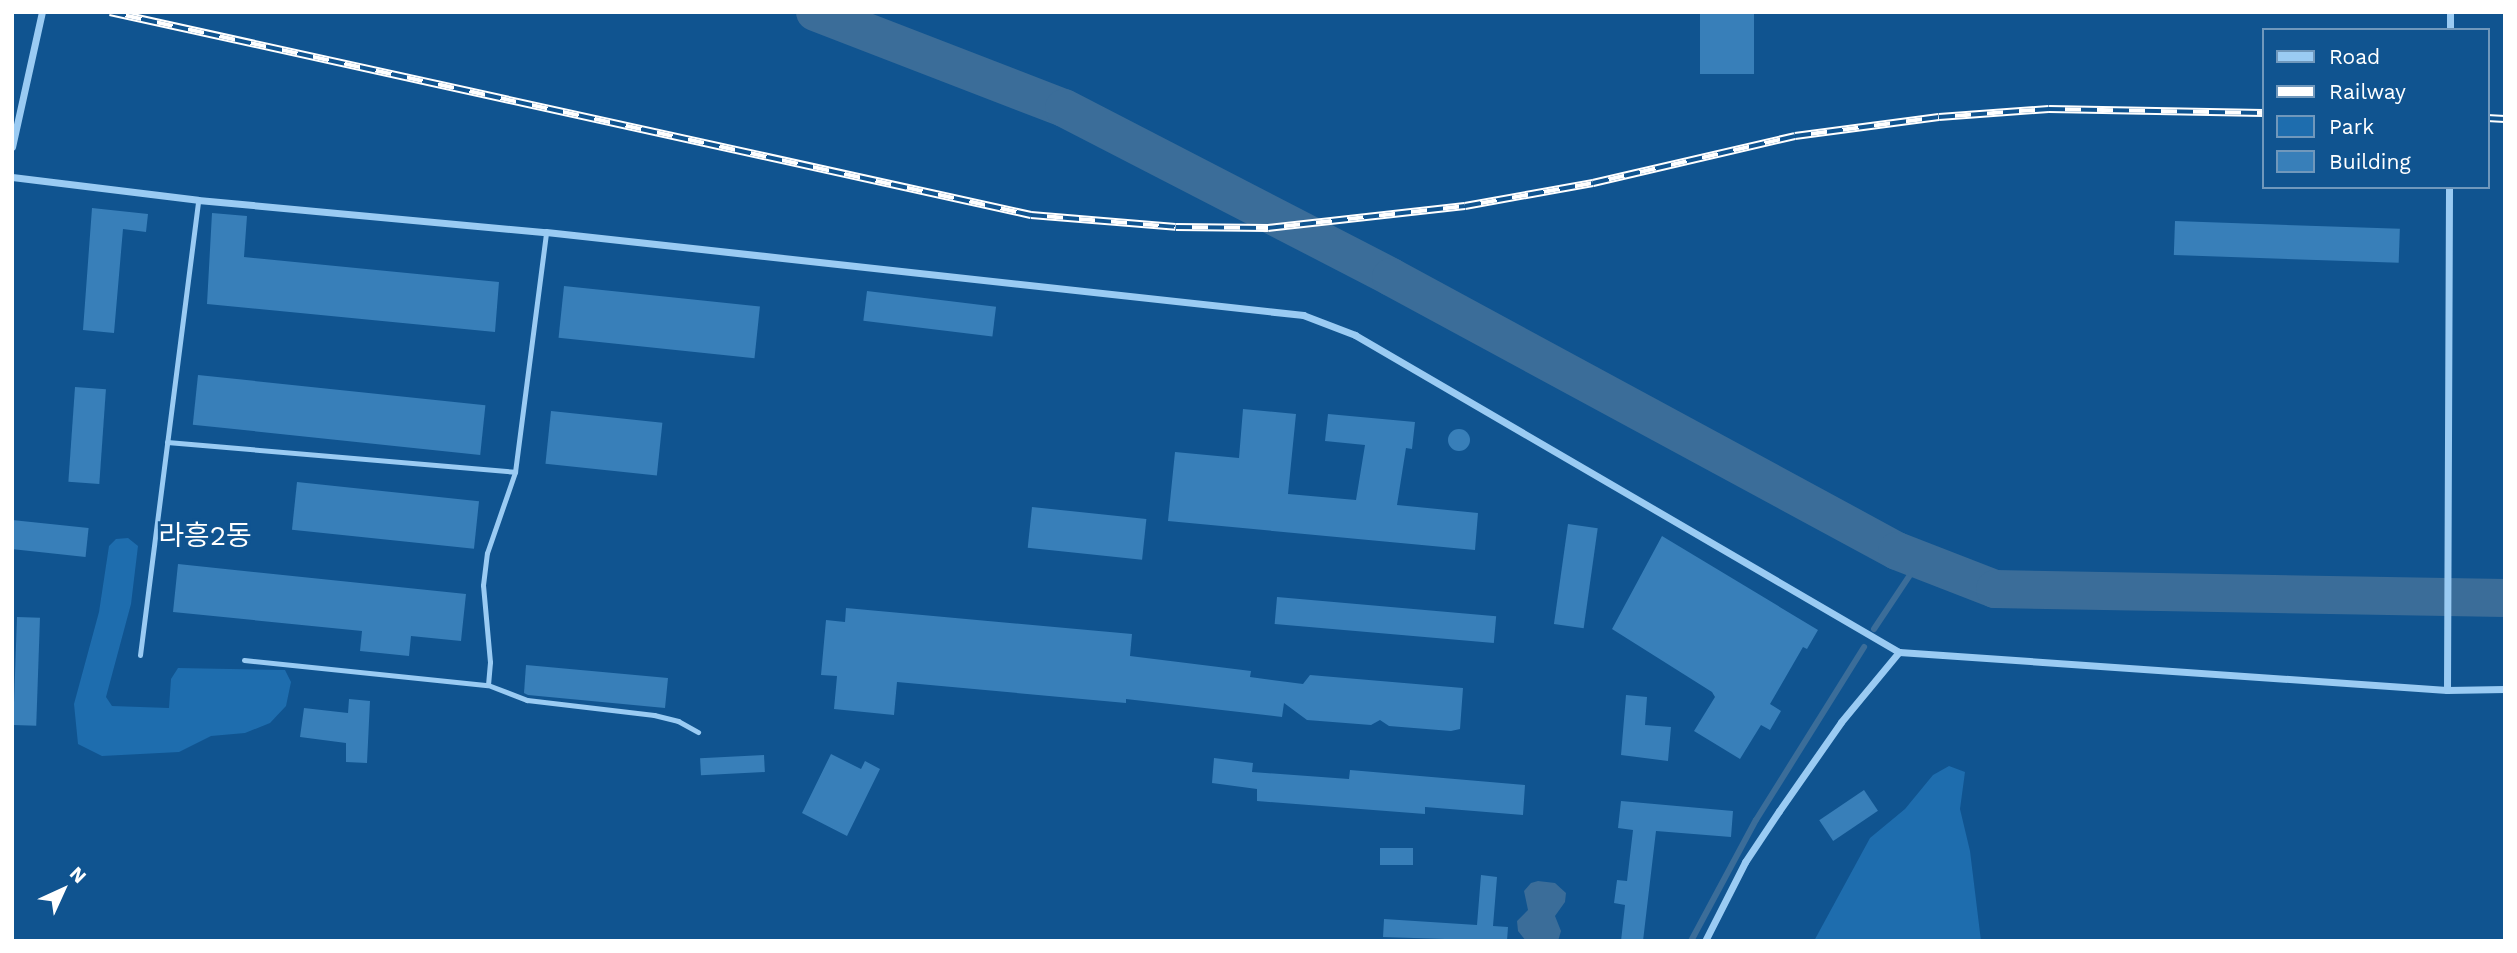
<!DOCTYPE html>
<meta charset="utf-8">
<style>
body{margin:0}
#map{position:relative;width:2517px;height:953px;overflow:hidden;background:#105490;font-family:"Work Sans","Noto Sans KR",sans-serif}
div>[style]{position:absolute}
.green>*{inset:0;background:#1e6dae}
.water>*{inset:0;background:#3b6d99}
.stream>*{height:6px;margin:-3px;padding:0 3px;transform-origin:3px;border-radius:3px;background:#3b6d99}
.river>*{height:38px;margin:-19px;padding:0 19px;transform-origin:19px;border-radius:19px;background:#3b6d99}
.building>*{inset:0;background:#387fb9;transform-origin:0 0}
.round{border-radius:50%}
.lane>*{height:5px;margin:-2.5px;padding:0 2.5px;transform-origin:2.5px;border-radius:2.5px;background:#9acbf3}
.street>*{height:7px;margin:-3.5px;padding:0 3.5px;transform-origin:3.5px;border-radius:3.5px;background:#9acbf3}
.rail>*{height:8px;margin-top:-4px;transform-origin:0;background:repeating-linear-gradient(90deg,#105490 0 16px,#fff 0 32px);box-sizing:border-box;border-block:2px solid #fff}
span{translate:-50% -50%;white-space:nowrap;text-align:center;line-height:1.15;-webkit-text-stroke:6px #105490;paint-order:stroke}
.quarter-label{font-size:28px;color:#fff}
.frame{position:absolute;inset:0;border:14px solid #fff;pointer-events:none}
.legend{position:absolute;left:2262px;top:28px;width:228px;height:161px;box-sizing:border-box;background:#105490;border:2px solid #7098bc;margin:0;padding:9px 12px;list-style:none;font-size:21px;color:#fff}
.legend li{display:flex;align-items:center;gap:14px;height:35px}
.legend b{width:35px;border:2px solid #7098bc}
.north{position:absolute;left:28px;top:855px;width:70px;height:70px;-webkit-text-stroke:5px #105490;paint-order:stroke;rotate:45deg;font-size:19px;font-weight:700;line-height:28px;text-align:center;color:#fff}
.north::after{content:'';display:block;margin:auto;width:24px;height:32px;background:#fff;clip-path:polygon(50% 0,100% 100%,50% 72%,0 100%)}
</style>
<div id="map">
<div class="green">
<i style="clip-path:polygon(128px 538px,138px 546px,131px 604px,106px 697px,112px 706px,169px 708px,171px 679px,178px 668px,285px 670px,291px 682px,286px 706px,270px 723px,245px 733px,211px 736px,179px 752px,102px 756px,78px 744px,74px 704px,99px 612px,109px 546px,116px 539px)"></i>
<i style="clip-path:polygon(1949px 766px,1965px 772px,1960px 809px,1970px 851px,1981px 941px,1814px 941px,1870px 838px,1905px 809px,1933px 775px)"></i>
</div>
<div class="water">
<i style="clip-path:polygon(1538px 881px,1555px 883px,1566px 893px,1565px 902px,1555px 916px,1561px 931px,1558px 941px,1526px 941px,1518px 931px,1517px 921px,1528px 910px,1524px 891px,1531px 883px)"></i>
</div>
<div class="stream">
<i style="left:1874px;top:629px;width:83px;rotate:-56.3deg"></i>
<i style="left:1691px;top:941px;width:137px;rotate:-61.8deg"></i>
<i style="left:1756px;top:820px;width:204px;rotate:-58deg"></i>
</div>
<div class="river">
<i style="left:815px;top:12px;width:267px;rotate:21.1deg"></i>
<i style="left:1064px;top:108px;width:368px;rotate:27.3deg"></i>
<i style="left:1391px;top:277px;width:575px;rotate:28.44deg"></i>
<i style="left:1897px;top:551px;width:105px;rotate:21.2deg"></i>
<i style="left:1995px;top:589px;width:510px;rotate:1.01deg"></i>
</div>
<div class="building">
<i style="left:1700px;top:12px;width:54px;height:62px"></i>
<i style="clip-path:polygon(92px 208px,148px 214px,146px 232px,123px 229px,114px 333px,83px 330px)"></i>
<i style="clip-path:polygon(212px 213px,247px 216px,244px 257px,499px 282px,495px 332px,207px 304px)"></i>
<i style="left:2175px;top:221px;width:225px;height:34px;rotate:2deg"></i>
<i style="left:564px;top:286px;width:197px;height:52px;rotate:6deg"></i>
<i style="left:867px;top:291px;width:130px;height:30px;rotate:7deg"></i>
<i style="left:198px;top:375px;width:289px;height:50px;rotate:6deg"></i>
<i style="left:75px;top:387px;width:31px;height:95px;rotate:4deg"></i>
<i style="clip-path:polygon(1243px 409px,1296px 414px,1288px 494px,1356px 500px,1365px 445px,1325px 441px,1328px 414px,1415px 422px,1412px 449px,1406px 448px,1397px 505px,1478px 513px,1475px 550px,1168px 521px,1175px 452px,1239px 458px)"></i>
<i style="left:551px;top:411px;width:112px;height:53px;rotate:6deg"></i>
<i class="round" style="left:1448px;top:429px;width:22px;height:22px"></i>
<i style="left:297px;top:482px;width:183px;height:48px;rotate:6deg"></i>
<i style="left:1032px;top:507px;width:115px;height:41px;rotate:6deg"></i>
<i style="left:12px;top:520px;width:77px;height:29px;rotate:6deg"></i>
<i style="left:1568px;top:524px;width:30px;height:101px;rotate:8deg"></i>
<i style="clip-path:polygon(1662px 536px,1818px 630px,1807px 649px,1803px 647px,1770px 704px,1781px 711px,1770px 730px,1761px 725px,1740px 759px,1694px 731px,1715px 697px,1712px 692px,1612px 629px)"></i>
<i style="clip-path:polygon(178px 564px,466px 594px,461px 641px,411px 636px,409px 656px,360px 651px,362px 631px,173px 612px)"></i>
<i style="left:1277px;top:597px;width:220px;height:27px;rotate:5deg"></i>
<i style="clip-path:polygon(846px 608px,1132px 634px,1130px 656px,1251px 671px,1250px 677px,1303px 684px,1310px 675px,1463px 688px,1460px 729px,1451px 731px,1389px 726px,1380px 720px,1371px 725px,1307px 720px,1284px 703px,1282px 717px,1126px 699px,1126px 703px,897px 682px,894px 715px,834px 709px,837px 676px,821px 675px,826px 620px,845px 622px)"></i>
<i style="left:17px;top:617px;width:23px;height:108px;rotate:2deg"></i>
<i style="clip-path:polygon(526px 665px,668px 678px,665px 708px,528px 695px,524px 693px)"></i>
<i style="clip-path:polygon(1626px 695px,1647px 697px,1645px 725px,1671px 727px,1668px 761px,1621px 755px)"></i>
<i style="clip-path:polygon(349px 699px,370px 701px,367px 763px,346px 762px,346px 743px,300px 737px,304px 708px,348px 713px)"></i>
<i style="clip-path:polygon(831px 754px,861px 769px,865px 761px,880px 769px,847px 836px,802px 813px)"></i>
<i style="left:764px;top:755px;width:17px;height:64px;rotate:87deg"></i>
<i style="clip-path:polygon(1214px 758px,1253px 763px,1252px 772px,1349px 779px,1350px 770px,1525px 785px,1523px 815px,1425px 807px,1425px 814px,1257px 801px,1257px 789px,1212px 783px)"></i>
<i style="left:1864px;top:790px;width:25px;height:54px;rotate:56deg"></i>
<i style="clip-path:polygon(1621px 801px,1733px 811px,1731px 837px,1656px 831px,1643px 941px,1621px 941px,1625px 905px,1614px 903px,1617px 880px,1627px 881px,1633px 830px,1618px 828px)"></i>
<i style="left:1413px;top:848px;width:17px;height:33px;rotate:90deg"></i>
<i style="clip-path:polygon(1481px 875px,1497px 877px,1493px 926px,1508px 927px,1507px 941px,1383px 937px,1384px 919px,1477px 925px)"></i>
</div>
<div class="lane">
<i style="left:167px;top:442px;width:349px;rotate:4.9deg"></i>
<i style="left:140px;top:655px;width:459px;rotate:-82.7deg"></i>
<i style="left:244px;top:660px;width:245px;rotate:5.9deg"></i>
<i style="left:488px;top:685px;width:42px;rotate:21deg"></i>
<i style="left:527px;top:700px;width:128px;rotate:6.7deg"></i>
<i style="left:654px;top:715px;width:25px;rotate:14deg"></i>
<i style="left:678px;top:721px;width:23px;rotate:29deg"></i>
<i style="left:488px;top:685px;width:23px;rotate:-85deg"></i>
<i style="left:490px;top:662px;width:77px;rotate:-95.2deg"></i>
<i style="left:483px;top:585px;width:32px;rotate:-83deg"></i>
<i style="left:487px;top:553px;width:86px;rotate:-70.9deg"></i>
<i style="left:515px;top:472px;width:242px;rotate:-82.6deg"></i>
</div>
<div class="street">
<i style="left:2450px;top:30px;width:18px;rotate:-90deg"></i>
<i style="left:12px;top:147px;width:138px;rotate:-77.5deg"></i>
<i style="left:12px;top:177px;width:187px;rotate:7deg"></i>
<i style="left:198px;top:200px;width:349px;rotate:5.3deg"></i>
<i style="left:546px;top:232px;width:762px;rotate:6.26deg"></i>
<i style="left:1303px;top:315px;width:56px;rotate:21deg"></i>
<i style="left:1355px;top:335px;width:630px;rotate:30.23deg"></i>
<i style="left:1899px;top:652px;width:549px;rotate:3.97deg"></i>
<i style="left:2447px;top:690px;width:58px;rotate:-1deg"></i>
<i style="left:2447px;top:690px;width:503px;rotate:-89.77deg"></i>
<i style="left:1705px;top:941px;width:89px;rotate:-63.1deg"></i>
<i style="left:1745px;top:862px;width:61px;rotate:-56.3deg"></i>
<i style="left:1779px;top:811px;width:108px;rotate:-55.1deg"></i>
<i style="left:1841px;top:722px;width:91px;rotate:-50.4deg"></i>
</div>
<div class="rail">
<i style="left:110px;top:12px;width:943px;rotate:12.43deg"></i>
<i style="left:1031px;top:215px;width:145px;rotate:4.7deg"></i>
<i style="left:1176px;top:227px;width:92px;rotate:0.6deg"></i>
<i style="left:1268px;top:228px;width:198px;rotate:-6.4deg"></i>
<i style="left:1465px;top:206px;width:130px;rotate:-10.2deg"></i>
<i style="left:1593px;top:183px;width:207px;rotate:-13.1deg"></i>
<i style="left:1795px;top:136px;width:145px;rotate:-7.5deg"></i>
<i style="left:1939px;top:117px;width:110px;rotate:-4.2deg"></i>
<i style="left:2049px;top:109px;width:214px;rotate:1.1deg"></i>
<i style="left:2487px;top:118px;width:18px;rotate:3deg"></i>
</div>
<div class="quarter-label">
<span style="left:205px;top:536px">라흥2동</span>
</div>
<div class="frame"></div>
<ul class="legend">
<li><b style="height:9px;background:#9acbf3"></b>Road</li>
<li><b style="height:9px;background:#fff"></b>Railway</li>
<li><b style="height:19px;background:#1e6dae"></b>Park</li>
<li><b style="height:19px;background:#387fb9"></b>Building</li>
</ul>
<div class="north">N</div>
</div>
